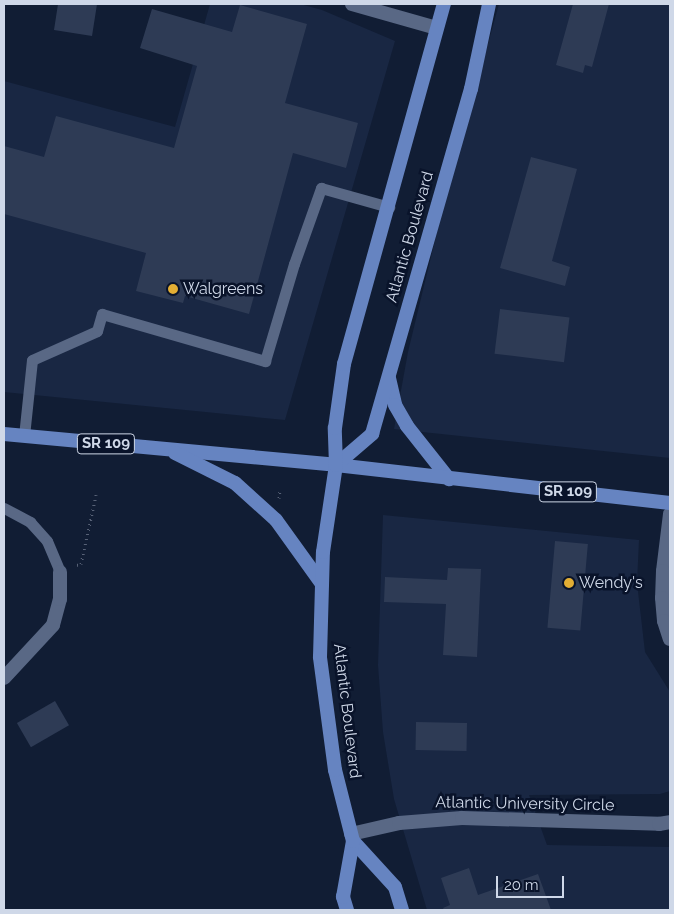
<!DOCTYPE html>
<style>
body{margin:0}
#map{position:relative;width:674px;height:914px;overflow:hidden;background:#111d34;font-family:Raleway,sans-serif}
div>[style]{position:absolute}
.built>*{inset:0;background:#192743}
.building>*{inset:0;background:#2e3b55;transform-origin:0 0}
.path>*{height:3px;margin-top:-1.5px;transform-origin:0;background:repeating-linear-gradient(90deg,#586277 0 1px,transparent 0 5px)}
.service>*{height:11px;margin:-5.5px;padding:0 5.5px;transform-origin:5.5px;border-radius:5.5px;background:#596885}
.minor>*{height:14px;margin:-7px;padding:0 7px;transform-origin:7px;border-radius:7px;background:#596885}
.primary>*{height:14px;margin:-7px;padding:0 7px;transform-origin:7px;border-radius:7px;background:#6684c1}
.dots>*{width:14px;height:14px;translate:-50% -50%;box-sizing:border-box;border:2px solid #09132a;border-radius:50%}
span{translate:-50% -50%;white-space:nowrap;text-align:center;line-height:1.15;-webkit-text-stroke:5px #09132a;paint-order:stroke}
.shield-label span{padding:1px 4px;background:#09132a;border:1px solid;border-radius:4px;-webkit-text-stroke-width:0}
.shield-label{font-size:15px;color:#cfd8e8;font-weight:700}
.street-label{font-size:16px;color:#cfd8e8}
.poi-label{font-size:16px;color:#cfd8e8}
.left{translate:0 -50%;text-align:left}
.frame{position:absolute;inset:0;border:5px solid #cfd8e8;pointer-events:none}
.scale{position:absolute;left:496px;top:876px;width:68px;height:22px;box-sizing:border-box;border:2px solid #cfd8e8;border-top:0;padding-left:6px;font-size:15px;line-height:18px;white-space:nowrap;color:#cfd8e8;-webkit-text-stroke:4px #09132a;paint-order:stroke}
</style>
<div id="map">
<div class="built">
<i style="clip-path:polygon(210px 4px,300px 4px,322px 10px,395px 41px,285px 420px,4px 392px,4px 81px,175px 127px)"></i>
<i style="clip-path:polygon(499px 4px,670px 4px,670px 458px,394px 429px,408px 352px,445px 199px)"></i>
<i style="clip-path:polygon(383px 515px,639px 540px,637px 583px,645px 652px,670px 692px,670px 791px,660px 794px,529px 795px,547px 845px,670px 847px,670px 910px,427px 910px,394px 799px,383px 732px,378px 665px)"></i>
</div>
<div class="building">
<i style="clip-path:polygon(58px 4px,97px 4px,92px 36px,54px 30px)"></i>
<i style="clip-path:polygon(573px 4px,609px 4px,592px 67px,585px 65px,583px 73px,556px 65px)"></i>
<i style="clip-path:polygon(240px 5px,307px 24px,285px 103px,358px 123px,346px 168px,293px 153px,249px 314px,185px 296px,183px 303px,136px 291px,146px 253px,4px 214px,4px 146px,44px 157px,56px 116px,174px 148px,197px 66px,140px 48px,152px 9px,232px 32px)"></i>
<i style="clip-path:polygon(531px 157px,577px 169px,552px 261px,570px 267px,565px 286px,500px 268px)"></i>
<i style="left:500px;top:309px;width:70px;height:45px;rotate:7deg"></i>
<i style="left:555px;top:541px;width:33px;height:87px;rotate:5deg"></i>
<i style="clip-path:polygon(448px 568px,481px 569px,477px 657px,443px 655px,446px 604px,384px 602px,385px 577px,447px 580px)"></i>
<i style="left:55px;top:701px;width:28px;height:44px;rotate:60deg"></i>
<i style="left:416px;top:722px;width:51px;height:28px;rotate:1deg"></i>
<i style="clip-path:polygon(469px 868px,478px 895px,538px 874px,551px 910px,444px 910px,443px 908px,450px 905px,441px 878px)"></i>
</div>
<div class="path">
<i style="left:279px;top:498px;width:8px;rotate:-83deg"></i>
<i style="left:77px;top:565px;width:4px;rotate:-14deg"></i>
<i style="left:81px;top:564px;width:71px;rotate:-77.7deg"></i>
</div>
<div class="service">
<i style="left:24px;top:436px;width:76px;rotate:-84deg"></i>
<i style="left:32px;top:360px;width:71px;rotate:-24deg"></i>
<i style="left:97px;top:331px;width:18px;rotate:-74deg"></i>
<i style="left:102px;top:314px;width:170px;rotate:16.1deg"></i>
<i style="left:265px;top:361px;width:101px;rotate:-73.4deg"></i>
<i style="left:294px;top:264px;width:81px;rotate:-70.4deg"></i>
<i style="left:321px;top:188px;width:71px;rotate:15.6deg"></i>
<i style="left:4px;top:508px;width:30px;rotate:28deg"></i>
<i style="left:30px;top:522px;width:25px;rotate:48deg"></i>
<i style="left:47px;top:541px;width:34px;rotate:67deg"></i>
</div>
<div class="minor">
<i style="left:352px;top:4px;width:88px;rotate:15.8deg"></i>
<i style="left:670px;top:514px;width:57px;rotate:97deg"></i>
<i style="left:663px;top:571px;width:27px;rotate:92deg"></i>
<i style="left:662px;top:598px;width:23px;rotate:85deg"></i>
<i style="left:664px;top:621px;width:19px;rotate:72deg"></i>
<i style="left:4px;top:678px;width:72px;rotate:-47.2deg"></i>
<i style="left:53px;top:625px;width:27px;rotate:-75deg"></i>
<i style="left:60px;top:599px;width:27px;rotate:-90deg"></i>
<i style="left:351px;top:834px;width:49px;rotate:-12.9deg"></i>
<i style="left:399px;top:823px;width:63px;rotate:-4.5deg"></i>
<i style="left:462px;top:818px;width:197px;rotate:1.7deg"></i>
<i style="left:659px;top:824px;width:11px;rotate:-10deg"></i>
</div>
<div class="primary">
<i style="left:389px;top:378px;width:28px;rotate:77deg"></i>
<i style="left:395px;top:405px;width:24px;rotate:60deg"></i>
<i style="left:407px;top:426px;width:68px;rotate:51.6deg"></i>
<i style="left:4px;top:434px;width:333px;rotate:5.3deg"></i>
<i style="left:336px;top:465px;width:336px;rotate:6.5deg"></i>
<i style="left:175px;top:453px;width:67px;rotate:26.6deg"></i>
<i style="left:235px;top:483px;width:55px;rotate:42.1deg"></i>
<i style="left:276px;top:520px;width:79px;rotate:54.3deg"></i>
<i style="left:336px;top:465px;width:48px;rotate:-40.7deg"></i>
<i style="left:372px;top:434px;width:359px;rotate:-74deg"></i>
<i style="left:471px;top:89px;width:87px;rotate:-78deg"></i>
<i style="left:353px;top:841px;width:62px;rotate:47.6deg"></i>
<i style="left:395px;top:887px;width:24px;rotate:73deg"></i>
<i style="left:347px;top:910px;width:14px;rotate:-107deg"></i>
<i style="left:343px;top:897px;width:57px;rotate:-79.9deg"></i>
<i style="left:353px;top:841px;width:73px;rotate:-104.2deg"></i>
<i style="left:335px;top:770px;width:114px;rotate:-97.6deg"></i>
<i style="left:320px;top:657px;width:105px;rotate:-88.4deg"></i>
<i style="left:323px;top:552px;width:88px;rotate:-81.5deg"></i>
<i style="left:336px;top:465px;width:37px;rotate:-92deg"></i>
<i style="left:335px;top:428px;width:65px;rotate:-82deg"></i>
<i style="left:344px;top:364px;width:374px;rotate:-74.5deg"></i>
</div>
<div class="dots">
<i style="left:173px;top:289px;background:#e3ae34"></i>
<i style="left:569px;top:583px;background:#e3ae34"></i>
</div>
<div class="shield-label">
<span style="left:106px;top:444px">SR 109</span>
<span style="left:568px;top:492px">SR 109</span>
</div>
<div class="street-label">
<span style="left:410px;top:237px;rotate:-74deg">Atlantic Boulevard</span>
<span style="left:347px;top:711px;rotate:83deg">Atlantic Boulevard</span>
<span style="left:525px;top:804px;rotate:1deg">Atlantic University Circle</span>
</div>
<div class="poi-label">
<span class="left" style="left:183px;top:289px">Walgreens</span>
<span class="left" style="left:579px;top:583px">Wendy's</span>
</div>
<div class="frame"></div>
<div class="scale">20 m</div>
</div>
